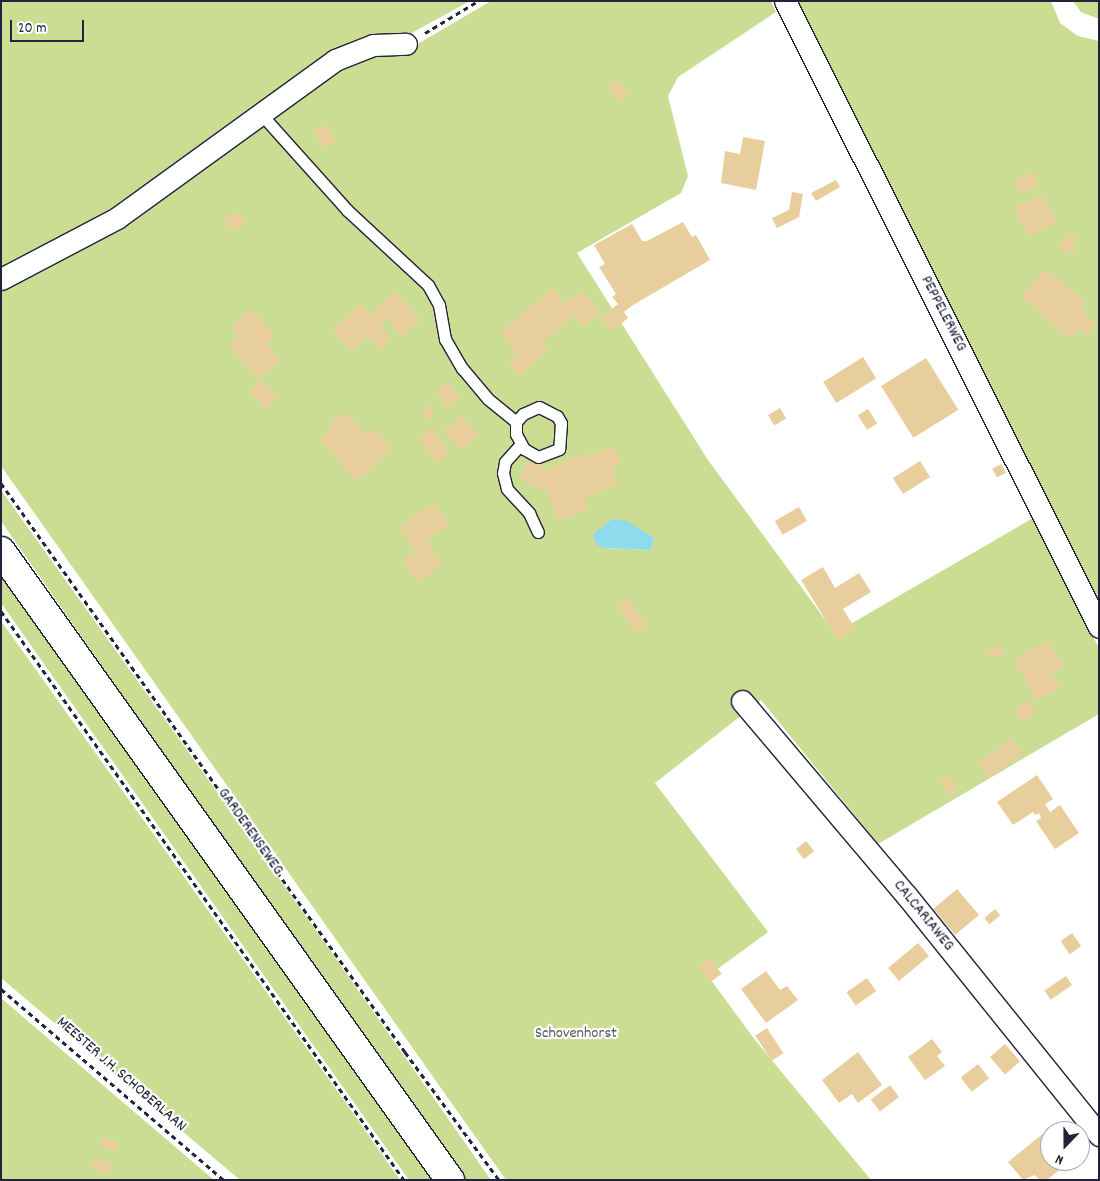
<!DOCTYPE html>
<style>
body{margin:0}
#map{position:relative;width:1100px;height:1181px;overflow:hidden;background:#fff;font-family:Dekko,sans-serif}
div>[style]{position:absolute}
.green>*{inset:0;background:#cadd92}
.water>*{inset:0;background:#8edbee}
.building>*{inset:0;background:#e9ce9d;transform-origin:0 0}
.round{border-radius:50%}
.path>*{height:3px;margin-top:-1.5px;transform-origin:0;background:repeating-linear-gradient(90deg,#22223b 0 5px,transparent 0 9px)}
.roads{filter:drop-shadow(1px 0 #22223b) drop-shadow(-1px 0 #22223b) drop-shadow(0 1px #22223b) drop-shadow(0 -1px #22223b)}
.service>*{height:11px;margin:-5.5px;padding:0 5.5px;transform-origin:5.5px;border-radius:5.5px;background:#fff}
.minor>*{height:21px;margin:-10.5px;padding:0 10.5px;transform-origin:10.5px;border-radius:10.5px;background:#fff}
.secondary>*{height:28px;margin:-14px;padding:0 14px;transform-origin:14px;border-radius:14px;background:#fff}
span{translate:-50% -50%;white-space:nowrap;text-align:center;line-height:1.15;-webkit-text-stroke:4.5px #fff;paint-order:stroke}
.street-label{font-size:16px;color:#22223b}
.park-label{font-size:16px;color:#545a55}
.frame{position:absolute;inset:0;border:2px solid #22223b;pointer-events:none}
.north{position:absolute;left:1040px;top:1121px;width:50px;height:50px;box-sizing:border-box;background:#fff;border:1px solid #a7a7b1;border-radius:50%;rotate:202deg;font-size:14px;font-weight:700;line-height:20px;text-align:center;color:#22223b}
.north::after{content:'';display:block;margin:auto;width:18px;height:22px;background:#22223b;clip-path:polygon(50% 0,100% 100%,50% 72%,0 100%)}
.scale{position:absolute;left:10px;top:20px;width:74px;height:22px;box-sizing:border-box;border:2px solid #22223b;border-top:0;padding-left:6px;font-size:15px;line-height:18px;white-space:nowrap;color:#22223b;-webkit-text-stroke:4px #fff;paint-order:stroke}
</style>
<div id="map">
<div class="green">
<i style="clip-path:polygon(evenodd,1px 1px,470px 1px,379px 51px,404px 52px,491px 1px,771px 1px,776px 12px,678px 77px,668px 96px,688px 176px,681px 193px,577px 253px,708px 460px,835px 633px,1033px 518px,1099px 648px,1099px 714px,878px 844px,761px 700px,655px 783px,768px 932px,708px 976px,755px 1040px,871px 1180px,506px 1180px,1px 466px,1px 1px,648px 535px,654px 538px,651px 550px,604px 548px,648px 535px)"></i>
<i style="clip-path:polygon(797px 1px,1051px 1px,1060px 23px,1078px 36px,1099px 41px,1099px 606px)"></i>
<i style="clip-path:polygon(1073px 1px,1099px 1px,1099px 19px,1081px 12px)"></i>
<i style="clip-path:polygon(1px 490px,325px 943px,491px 1180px,460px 1180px,1px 521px)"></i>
<i style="clip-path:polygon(1px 570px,433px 1180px,409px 1180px,316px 1049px,1px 603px)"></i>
<i style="clip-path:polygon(1px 621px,358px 1120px,400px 1180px,240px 1180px,1px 978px)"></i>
<i style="clip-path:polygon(1px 998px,214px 1180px,1px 1180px)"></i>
</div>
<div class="water">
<i style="clip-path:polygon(613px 519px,627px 521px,654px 538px,651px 550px,604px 548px,597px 545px,593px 534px)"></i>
</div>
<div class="building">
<i style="left:620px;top:79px;width:19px;height:13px;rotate:65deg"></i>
<i style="left:326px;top:124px;width:19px;height:15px;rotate:58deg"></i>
<i style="clip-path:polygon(743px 137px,765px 141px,756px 190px,721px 183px,725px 151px,740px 154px)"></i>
<i style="left:1033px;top:172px;width:15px;height:21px;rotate:67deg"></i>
<i style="clip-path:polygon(836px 180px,840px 187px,816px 201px,811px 193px)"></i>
<i style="clip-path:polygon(792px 192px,803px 194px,799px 217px,777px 228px,772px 218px,789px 210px)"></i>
<i style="left:1043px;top:194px;width:32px;height:32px;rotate:64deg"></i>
<i style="left:241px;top:213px;width:14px;height:16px;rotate:78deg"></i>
<i style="clip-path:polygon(683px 222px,692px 237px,696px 235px,710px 260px,633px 305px,624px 312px,628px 318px,612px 331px,601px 318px,618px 304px,612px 297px,616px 294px,599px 267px,605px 264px,594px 245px,632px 224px,642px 241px,647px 241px)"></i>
<i style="clip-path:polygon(1066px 233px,1075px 234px,1075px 253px,1059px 250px)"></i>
<i style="clip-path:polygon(1045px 269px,1087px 303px,1081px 310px,1097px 325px,1087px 336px,1079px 329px,1070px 339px,1021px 297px)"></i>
<i style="clip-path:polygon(552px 288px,565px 304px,582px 290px,600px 312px,583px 327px,574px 316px,542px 342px,549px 350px,518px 376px,508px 362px,518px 354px,500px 333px)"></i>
<i style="clip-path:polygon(394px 291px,421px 320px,403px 337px,387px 319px,380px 325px,391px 339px,380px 350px,367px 336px,352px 351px,332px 330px,360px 304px,370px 315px)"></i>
<i style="clip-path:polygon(251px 309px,276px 336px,266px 345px,280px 360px,259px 379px,229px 346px,239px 337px,231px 327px)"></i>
<i style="left:863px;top:357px;width:25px;height:47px;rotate:58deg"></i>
<i style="left:926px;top:358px;width:61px;height:53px;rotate:58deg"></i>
<i style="left:261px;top:380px;width:25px;height:16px;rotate:47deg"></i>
<i style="left:448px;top:382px;width:21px;height:16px;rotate:53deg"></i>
<i class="round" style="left:422px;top:406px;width:12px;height:12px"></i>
<i style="left:780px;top:408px;width:12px;height:14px;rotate:59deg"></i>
<i style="left:868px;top:409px;width:17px;height:12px;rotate:57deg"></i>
<i style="clip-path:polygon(342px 413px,345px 417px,348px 414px,367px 435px,375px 428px,393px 448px,356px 481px,320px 440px,331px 430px,327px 426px)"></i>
<i style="left:462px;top:415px;width:26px;height:24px;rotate:51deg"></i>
<i style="left:432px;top:428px;width:31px;height:17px;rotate:54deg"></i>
<i style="clip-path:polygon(614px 446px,621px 464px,611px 467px,617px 485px,584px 498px,588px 510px,558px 521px,546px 488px,541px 490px,519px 479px,528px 460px,549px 470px,587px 452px,588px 456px)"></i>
<i style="left:920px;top:461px;width:19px;height:32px;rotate:58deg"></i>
<i style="left:1001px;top:464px;width:10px;height:10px;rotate:61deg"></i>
<i style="clip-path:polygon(434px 502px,450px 524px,426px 541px,443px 564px,418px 583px,402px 561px,416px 551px,399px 528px)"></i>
<i style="left:799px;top:507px;width:16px;height:28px;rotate:60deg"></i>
<i style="clip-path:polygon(823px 567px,835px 588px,859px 573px,871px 592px,843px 609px,856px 630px,838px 640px,801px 580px)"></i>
<i style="left:627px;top:597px;width:35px;height:13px;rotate:55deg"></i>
<i style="clip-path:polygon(1048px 640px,1063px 666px,1052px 673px,1060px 687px,1037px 700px,1014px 660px)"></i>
<i style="clip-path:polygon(999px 646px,1003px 648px,1002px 657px,988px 657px,986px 650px)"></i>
<i style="left:1028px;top:700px;width:15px;height:16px;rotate:58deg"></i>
<i style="left:1012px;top:738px;width:19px;height:41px;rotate:54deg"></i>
<i style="left:948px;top:775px;width:18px;height:11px;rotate:56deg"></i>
<i style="clip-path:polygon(1037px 775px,1053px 799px,1045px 804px,1050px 812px,1060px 805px,1079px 833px,1055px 849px,1036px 821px,1041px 818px,1039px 813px,1035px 815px,1033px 812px,1013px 825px,997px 802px)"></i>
<i style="left:806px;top:841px;width:13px;height:13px;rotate:51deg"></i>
<i style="left:957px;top:889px;width:34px;height:31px;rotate:50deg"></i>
<i style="left:995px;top:909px;width:8px;height:14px;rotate:50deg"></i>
<i style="left:1072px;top:933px;width:16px;height:14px;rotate:55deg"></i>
<i style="left:918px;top:943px;width:17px;height:39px;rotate:50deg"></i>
<i style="left:709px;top:957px;width:21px;height:14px;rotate:53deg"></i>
<i style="clip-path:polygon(766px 971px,780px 990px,787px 986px,798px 1000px,766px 1023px,741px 989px)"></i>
<i style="left:1066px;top:976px;width:11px;height:26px;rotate:56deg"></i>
<i style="left:867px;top:978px;width:16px;height:25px;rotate:55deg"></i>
<i style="left:767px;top:1028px;width:30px;height:14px;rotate:57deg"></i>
<i style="clip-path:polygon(932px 1039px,942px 1052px,937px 1056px,945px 1066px,925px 1080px,908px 1057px)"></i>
<i style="left:1005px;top:1044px;width:23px;height:20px;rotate:49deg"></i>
<i style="clip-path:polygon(858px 1052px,882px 1085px,858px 1103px,852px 1094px,839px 1103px,822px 1080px)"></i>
<i style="left:978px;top:1064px;width:18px;height:22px;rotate:52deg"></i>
<i style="left:890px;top:1085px;width:15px;height:24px;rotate:53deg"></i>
<i style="clip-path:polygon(1050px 1128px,1052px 1131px,1050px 1161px,1070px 1161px,1047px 1180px,1039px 1180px,1035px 1175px,1023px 1180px,1008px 1162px)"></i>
<i style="left:102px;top:1137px;width:18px;height:9px;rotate:19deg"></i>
<i style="left:95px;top:1157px;width:18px;height:12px;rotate:19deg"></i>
</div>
<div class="path">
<i style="left:425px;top:33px;width:62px;rotate:-31.1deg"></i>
<i style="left:1px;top:483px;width:698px;rotate:54.62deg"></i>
<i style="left:405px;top:1052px;width:159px;rotate:53.7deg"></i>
<i style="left:1px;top:611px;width:697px;rotate:54.69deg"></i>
<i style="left:1px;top:989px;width:294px;rotate:40.6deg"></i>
</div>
<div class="roads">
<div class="service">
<i style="left:261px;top:114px;width:129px;rotate:48.1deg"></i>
<i style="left:347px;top:210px;width:110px;rotate:42.8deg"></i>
<i style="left:428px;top:285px;width:23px;rotate:61deg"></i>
<i style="left:439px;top:305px;width:35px;rotate:80deg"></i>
<i style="left:445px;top:339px;width:34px;rotate:60deg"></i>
<i style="left:462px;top:368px;width:40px;rotate:50deg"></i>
<i style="left:488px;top:399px;width:36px;rotate:39deg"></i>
<i style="left:539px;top:407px;width:20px;rotate:27deg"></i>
<i style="left:557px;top:416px;width:8px;rotate:60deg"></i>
<i style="left:561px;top:423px;width:26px;rotate:94deg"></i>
<i style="left:559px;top:449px;width:22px;rotate:159deg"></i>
<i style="left:538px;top:457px;width:16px;rotate:-150deg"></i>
<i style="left:524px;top:449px;width:17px;rotate:-118deg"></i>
<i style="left:516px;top:434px;width:12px;rotate:-90deg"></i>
<i style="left:516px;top:422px;width:11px;rotate:-49deg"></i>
<i style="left:523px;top:414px;width:17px;rotate:-24deg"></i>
<i style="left:521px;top:444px;width:24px;rotate:132deg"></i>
<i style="left:505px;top:462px;width:11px;rotate:100deg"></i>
<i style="left:503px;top:473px;width:16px;rotate:76deg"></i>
<i style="left:507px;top:489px;width:33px;rotate:47deg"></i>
<i style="left:529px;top:513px;width:21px;rotate:65deg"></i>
</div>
<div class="minor">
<i style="left:785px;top:1px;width:700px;rotate:63.36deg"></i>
<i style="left:1px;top:279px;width:131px;rotate:-27.7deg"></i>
<i style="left:117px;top:218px;width:269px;rotate:-35.9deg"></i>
<i style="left:335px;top:60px;width:41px;rotate:-21.5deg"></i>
<i style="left:373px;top:45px;width:33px;rotate:-2deg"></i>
<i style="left:742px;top:701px;width:255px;rotate:49.8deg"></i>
<i style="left:907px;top:896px;width:307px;rotate:51.2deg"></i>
</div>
<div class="secondary">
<i style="left:1px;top:551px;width:773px;rotate:54.48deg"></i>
</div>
</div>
<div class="street-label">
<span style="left:943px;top:314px;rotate:63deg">PEPPELERWEG</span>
<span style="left:250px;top:832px;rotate:55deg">GARDERENSEWEG</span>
<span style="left:923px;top:916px;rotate:51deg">CALCARIAWEG</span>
<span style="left:121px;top:1075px;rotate:41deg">MEESTER J.H. SCHOBERLAAN</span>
</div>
<div class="park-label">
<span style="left:576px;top:1034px">Schovenhorst</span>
</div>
<div class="frame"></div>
<div class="north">N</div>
<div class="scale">20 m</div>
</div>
